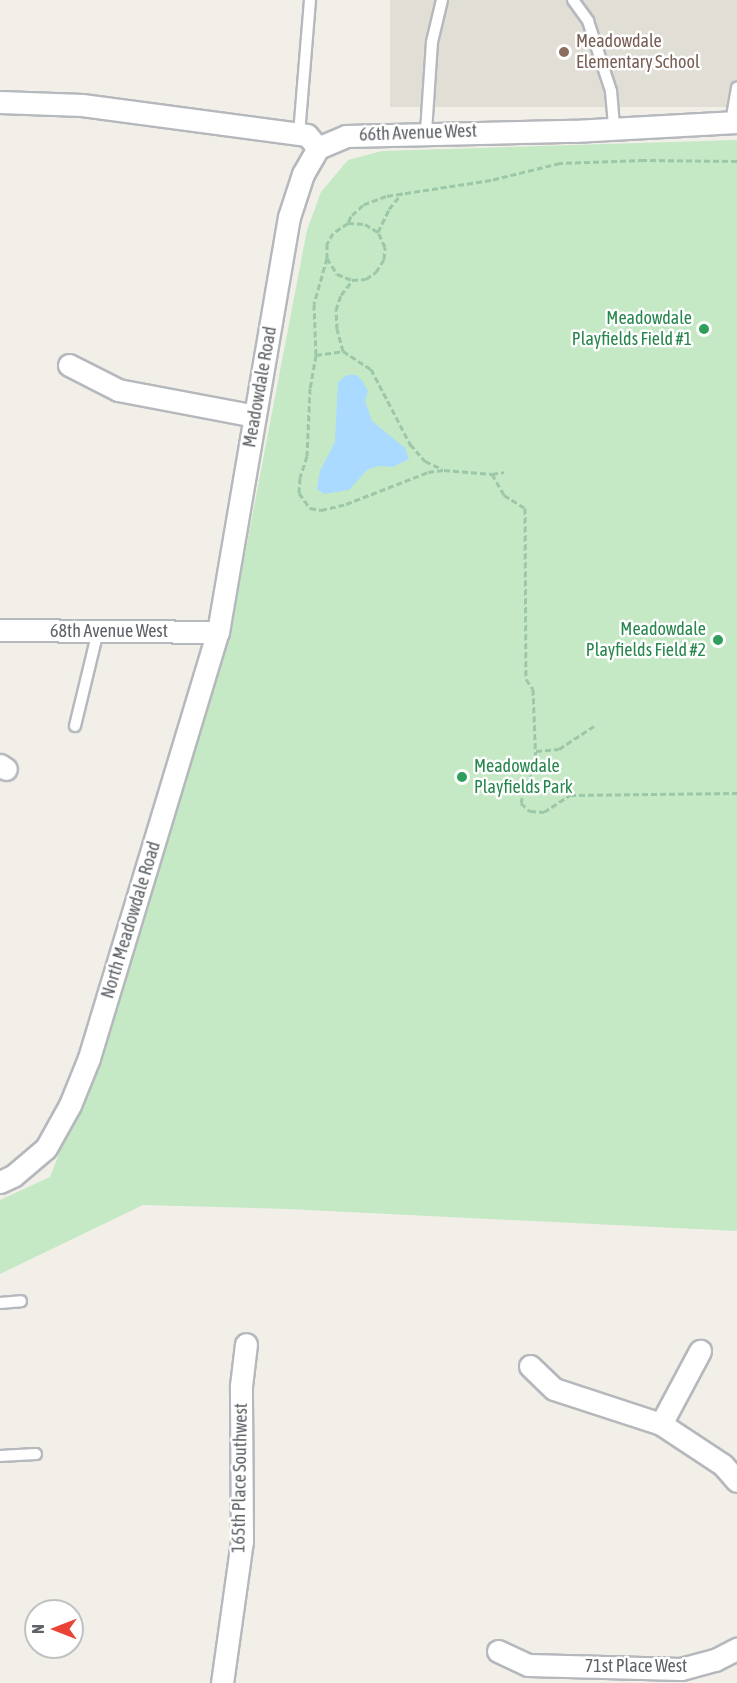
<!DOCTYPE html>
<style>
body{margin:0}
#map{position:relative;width:737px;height:1683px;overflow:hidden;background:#f1efe8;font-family:"Asap Condensed",sans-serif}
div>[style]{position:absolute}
.education>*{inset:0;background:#e1ded6;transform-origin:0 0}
.green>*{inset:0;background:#c5e8c5}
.water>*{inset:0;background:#aadaff}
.path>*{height:3px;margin-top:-1.5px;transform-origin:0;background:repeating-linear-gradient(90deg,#9cc7a9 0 6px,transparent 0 9px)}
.roads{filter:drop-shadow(2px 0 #b5b8bc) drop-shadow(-2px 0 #b5b8bc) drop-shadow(0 2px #b5b8bc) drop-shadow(0 -2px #b5b8bc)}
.lane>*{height:10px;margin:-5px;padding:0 5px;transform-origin:5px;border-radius:5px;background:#fff}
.street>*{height:21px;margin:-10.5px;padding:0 10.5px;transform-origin:10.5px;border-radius:10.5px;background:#fff}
.dots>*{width:16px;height:16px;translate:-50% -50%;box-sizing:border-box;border:3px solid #fff;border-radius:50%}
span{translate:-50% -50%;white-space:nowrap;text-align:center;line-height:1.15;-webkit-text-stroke:5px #fff;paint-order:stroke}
.education-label{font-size:18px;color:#785e54}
.left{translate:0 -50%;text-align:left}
.street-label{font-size:18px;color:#5f6368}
.leisure-label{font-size:18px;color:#27864d}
.right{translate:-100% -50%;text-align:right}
.north{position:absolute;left:24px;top:1599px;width:60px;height:60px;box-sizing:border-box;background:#fff;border:2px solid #bfc1c3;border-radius:50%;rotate:270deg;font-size:16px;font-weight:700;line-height:24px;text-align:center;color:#5f6368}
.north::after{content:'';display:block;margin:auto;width:21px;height:27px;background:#ea4335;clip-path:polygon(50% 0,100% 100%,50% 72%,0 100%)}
</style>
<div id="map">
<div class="education">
<i style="left:390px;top:0;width:347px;height:107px"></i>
</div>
<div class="green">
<i style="clip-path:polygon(737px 140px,737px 1231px,288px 1209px,143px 1205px,0 1274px,0 1200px,50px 1177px,110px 1021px,231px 627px,307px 230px,321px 192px,348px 160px,382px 151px)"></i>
</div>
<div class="water">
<i style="clip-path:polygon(347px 375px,357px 375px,363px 382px,368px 391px,365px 401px,372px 421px,405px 448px,409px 459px,393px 467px,379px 466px,367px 470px,349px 490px,324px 494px,317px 489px,320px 471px,335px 442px,338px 382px)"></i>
</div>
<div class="path">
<i style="left:737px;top:161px;width:93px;rotate:-179.4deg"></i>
<i style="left:644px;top:160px;width:84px;rotate:178deg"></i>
<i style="left:560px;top:163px;width:71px;rotate:166.2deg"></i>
<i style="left:491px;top:180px;width:106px;rotate:171.3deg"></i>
<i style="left:386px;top:196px;width:25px;rotate:159deg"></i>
<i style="left:363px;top:205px;width:16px;rotate:137deg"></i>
<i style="left:351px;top:216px;width:8px;rotate:113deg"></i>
<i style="left:348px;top:223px;width:18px;rotate:146deg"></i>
<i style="left:333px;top:233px;width:13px;rotate:119deg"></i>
<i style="left:327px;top:244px;width:14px;rotate:90deg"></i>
<i style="left:327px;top:258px;width:48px;rotate:105.8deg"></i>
<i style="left:314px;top:304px;width:51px;rotate:87.8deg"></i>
<i style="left:316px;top:355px;width:34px;rotate:100deg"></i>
<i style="left:310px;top:388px;width:68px;rotate:92.5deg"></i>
<i style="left:307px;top:456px;width:23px;rotate:108deg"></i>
<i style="left:300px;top:478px;width:15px;rotate:94deg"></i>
<i style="left:299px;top:493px;width:19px;rotate:54deg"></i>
<i style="left:310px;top:508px;width:11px;rotate:10deg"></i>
<i style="left:321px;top:510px;width:26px;rotate:-13deg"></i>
<i style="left:346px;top:504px;width:88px;rotate:-21.3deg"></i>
<i style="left:428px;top:472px;width:16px;rotate:-7deg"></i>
<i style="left:444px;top:470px;width:48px;rotate:4.8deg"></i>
<i style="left:492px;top:474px;width:24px;rotate:60deg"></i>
<i style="left:504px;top:495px;width:25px;rotate:32deg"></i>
<i style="left:525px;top:508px;width:171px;rotate:89.7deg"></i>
<i style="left:526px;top:679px;width:12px;rotate:55deg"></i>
<i style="left:533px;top:689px;width:78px;rotate:87.8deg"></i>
<i style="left:536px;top:767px;width:25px;rotate:119deg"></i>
<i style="left:524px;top:789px;width:14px;rotate:102deg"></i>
<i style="left:521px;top:803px;width:12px;rotate:42deg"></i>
<i style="left:530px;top:811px;width:14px;rotate:4deg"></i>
<i style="left:544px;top:812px;width:31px;rotate:-33deg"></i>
<i style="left:570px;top:795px;width:167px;rotate:-0.7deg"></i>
<i style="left:348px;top:223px;width:17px;rotate:3deg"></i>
<i style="left:365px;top:224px;width:15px;rotate:32deg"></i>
<i style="left:378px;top:232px;width:25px;rotate:-64deg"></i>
<i style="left:389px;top:209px;width:21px;rotate:-51deg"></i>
<i style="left:327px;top:258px;width:19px;rotate:58deg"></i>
<i style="left:337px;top:274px;width:16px;rotate:22deg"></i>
<i style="left:352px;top:280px;width:14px;rotate:-4deg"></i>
<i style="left:366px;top:279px;width:12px;rotate:-35deg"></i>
<i style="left:376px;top:272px;width:15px;rotate:-58deg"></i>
<i style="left:384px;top:259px;width:12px;rotate:-85deg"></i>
<i style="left:385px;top:247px;width:17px;rotate:-115deg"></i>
<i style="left:343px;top:351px;width:33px;rotate:33deg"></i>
<i style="left:371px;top:369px;width:85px;rotate:62.5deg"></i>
<i style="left:410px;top:444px;width:23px;rotate:49deg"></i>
<i style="left:425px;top:461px;width:19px;rotate:25deg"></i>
<i style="left:316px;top:355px;width:27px;rotate:-8deg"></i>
<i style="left:343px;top:351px;width:23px;rotate:-105deg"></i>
<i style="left:337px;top:329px;width:19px;rotate:-93deg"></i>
<i style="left:336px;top:310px;width:16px;rotate:-72deg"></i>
<i style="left:341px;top:295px;width:18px;rotate:-52deg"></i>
<i style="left:492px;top:474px;width:12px;rotate:-9deg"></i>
<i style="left:536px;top:751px;width:23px;rotate:-5deg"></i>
<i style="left:559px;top:749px;width:42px;rotate:-33.3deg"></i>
</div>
<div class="roads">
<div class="lane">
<i style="left:573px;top:0;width:26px;rotate:54deg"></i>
<i style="left:588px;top:21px;width:74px;rotate:71.8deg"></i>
<i style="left:611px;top:91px;width:38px;rotate:85deg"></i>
<i style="left:731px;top:122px;width:35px;rotate:-80deg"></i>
<i style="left:426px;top:132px;width:90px;rotate:-86.2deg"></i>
<i style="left:432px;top:42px;width:43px;rotate:-76.6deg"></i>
<i style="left:299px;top:134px;width:134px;rotate:-85.3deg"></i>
<i style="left:75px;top:726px;width:98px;rotate:-76.4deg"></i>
<i style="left:0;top:1303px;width:21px;rotate:-5deg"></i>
<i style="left:0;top:1456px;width:36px;rotate:-3deg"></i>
</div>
<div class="street">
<i style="left:0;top:102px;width:82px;rotate:2.1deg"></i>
<i style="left:82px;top:105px;width:227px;rotate:7.6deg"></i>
<i style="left:307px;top:135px;width:17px;rotate:50deg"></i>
<i style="left:318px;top:148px;width:30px;rotate:-23deg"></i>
<i style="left:346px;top:136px;width:228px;rotate:-1.3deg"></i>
<i style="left:574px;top:131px;width:163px;rotate:-3.2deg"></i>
<i style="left:69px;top:365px;width:55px;rotate:27deg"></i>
<i style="left:118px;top:390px;width:139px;rotate:10.7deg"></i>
<i style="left:0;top:630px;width:218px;rotate:0.5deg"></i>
<i style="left:0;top:765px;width:7px;rotate:34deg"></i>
<i style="left:0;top:1182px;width:14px;rotate:-25deg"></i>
<i style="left:13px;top:1176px;width:43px;rotate:-40.3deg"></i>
<i style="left:46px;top:1148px;width:49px;rotate:-60.8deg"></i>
<i style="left:70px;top:1105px;width:51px;rotate:-68deg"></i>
<i style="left:89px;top:1058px;width:445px;rotate:-73.2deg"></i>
<i style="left:218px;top:632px;width:421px;rotate:-80.3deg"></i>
<i style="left:289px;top:217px;width:45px;rotate:-72deg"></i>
<i style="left:303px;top:174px;width:30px;rotate:-60deg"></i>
<i style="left:530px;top:1366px;width:33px;rotate:44deg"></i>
<i style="left:554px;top:1389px;width:113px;rotate:18.1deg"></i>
<i style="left:661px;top:1424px;width:74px;rotate:33.5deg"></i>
<i style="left:723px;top:1465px;width:21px;rotate:49deg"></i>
<i style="left:661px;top:1424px;width:83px;rotate:-61.9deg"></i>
<i style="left:498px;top:1651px;width:33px;rotate:25deg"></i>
<i style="left:528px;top:1665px;width:153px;rotate:1.5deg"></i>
<i style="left:681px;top:1669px;width:35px;rotate:-15deg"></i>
<i style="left:715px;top:1660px;width:25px;rotate:-27deg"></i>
<i style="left:222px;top:1683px;width:143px;rotate:-82deg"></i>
<i style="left:242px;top:1541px;width:155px;rotate:-90.4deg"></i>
<i style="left:241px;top:1386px;width:42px;rotate:-83.2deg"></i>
</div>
</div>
<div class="dots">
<i style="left:564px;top:52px;background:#8d6e63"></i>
<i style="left:704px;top:329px;background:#2e9e5b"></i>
<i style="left:718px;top:640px;background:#2e9e5b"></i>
<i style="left:462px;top:777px;background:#2e9e5b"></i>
</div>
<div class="education-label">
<span class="left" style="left:576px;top:52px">Meadowdale<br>Elementary School</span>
</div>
<div class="street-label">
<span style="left:418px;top:133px;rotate:-2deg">66th Avenue West</span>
<span style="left:260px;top:387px;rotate:-80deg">Meadowdale Road</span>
<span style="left:109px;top:631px">68th Avenue West</span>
<span style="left:131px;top:920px;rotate:-73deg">North Meadowdale Road</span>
<span style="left:240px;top:1478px;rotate:-89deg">165th Place Southwest</span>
<span style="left:636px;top:1666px">71st Place West</span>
</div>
<div class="leisure-label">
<span class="right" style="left:692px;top:329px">Meadowdale<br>Playfields Field #1</span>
<span class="right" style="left:706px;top:640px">Meadowdale<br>Playfields Field #2</span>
<span class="left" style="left:474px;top:777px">Meadowdale<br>Playfields Park</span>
</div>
<div class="north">N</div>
</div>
